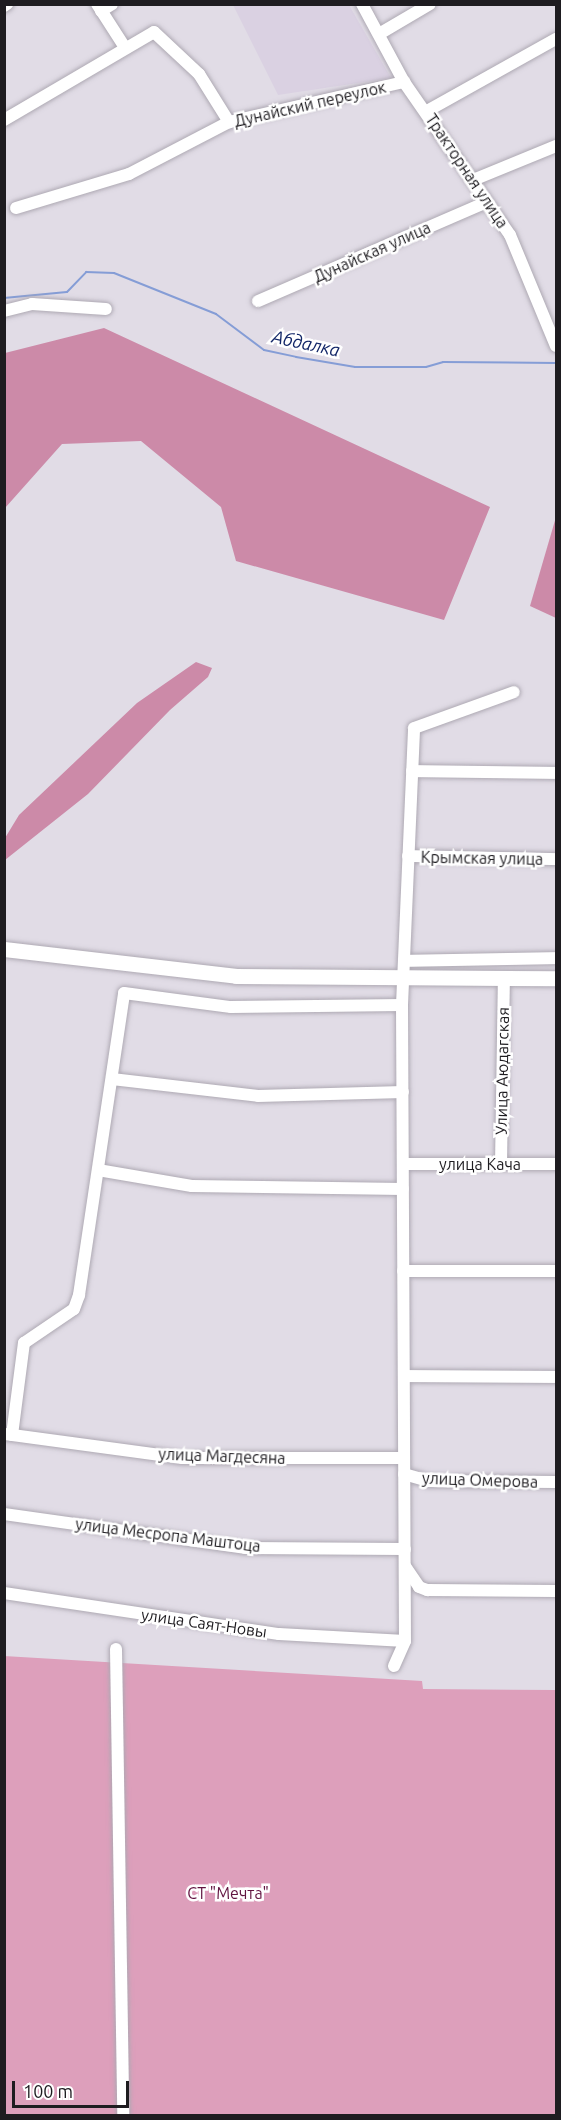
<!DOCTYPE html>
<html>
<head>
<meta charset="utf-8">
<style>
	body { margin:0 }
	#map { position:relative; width:561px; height:2120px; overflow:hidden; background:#e1dce6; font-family:Ubuntu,sans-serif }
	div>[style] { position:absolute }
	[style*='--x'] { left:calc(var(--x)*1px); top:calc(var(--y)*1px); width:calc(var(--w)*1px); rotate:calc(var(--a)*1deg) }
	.built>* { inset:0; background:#dad1e2 }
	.green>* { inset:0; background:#dd9fbb }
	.forest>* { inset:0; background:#cc8aa8 }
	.stream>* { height:2px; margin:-1px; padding:0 1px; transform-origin:1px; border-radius:1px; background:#859dd6 }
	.roads { filter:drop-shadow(0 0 2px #aea9b3) drop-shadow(0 0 2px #aea9b3) }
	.minor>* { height:12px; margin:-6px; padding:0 6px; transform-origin:6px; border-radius:6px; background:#fff }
	.major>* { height:15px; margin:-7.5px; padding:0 7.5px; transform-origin:7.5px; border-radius:7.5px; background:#fff }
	span { translate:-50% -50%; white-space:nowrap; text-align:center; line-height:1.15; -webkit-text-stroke:5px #fff; paint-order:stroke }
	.street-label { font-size:16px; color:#1e1c20 }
	.park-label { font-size:16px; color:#611340 }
	.water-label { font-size:18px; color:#112567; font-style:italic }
	.frame { position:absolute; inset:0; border:6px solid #1e1c20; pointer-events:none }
	.scale { position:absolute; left:12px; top:2081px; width:117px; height:27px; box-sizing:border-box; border:3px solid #1e1c20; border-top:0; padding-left:8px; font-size:18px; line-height:21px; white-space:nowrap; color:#1e1c20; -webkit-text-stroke:4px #fff; paint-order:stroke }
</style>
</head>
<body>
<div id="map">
	<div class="built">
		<i style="clip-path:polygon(233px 5px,349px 5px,391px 78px,278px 95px)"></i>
	</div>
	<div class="green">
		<i style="clip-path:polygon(4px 1656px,422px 1681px,423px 1689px,556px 1690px,556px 2115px,5px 2115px)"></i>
	</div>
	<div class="forest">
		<i style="clip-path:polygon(104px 328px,490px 507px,444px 620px,236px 561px,221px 507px,141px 441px,62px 444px,5px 508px,5px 353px)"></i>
		<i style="clip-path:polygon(556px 517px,556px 618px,530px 606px)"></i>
		<i style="clip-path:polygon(196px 662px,212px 668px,208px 677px,170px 710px,88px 794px,5px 860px,5px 838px,19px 815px,137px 703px)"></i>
	</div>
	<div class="stream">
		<i style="--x:4;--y:298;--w:63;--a:-5.4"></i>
		<i style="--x:67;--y:292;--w:28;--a:-46"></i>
		<i style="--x:86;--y:272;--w:28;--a:2"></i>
		<i style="--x:114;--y:273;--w:110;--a:21.9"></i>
		<i style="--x:216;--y:314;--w:60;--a:36.9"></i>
		<i style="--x:264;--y:350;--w:33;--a:12"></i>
		<i style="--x:296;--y:357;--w:60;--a:9.6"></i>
		<i style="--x:355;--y:367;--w:71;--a:0"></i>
		<i style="--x:426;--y:367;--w:18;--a:-16"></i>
		<i style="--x:443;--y:362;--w:113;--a:0.5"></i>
	</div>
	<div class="roads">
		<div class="minor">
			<i style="--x:97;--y:4;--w:50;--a:57.3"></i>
			<i style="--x:362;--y:4;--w:89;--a:61.7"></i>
			<i style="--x:404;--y:82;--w:186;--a:55.3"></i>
			<i style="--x:510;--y:235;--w:120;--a:67.5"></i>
			<i style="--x:4;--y:6;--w:4;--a:-34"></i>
			<i style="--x:101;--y:11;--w:13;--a:-32"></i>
			<i style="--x:379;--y:34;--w:59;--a:-30.5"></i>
			<i style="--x:427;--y:111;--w:148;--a:-29.2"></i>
			<i style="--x:4;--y:120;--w:174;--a:-30.4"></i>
			<i style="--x:154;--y:32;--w:62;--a:43"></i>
			<i style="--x:199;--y:74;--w:57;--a:58"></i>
			<i style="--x:473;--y:180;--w:90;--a:-22.3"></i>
			<i style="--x:16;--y:208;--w:118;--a:-16.7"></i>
			<i style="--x:129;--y:174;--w:113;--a:-27.5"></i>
			<i style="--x:229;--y:122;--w:180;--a:-12.9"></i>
			<i style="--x:258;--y:301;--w:247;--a:-23.4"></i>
			<i style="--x:4;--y:311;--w:29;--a:-14"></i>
			<i style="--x:32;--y:304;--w:74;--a:3.9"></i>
			<i style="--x:412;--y:771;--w:144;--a:0.8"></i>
			<i style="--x:408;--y:856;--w:148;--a:1.2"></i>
			<i style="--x:404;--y:961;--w:152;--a:-1.1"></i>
			<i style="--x:112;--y:1079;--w:147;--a:6.6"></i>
			<i style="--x:258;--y:1096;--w:145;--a:-1.6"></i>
			<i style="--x:403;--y:1164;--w:153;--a:0"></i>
			<i style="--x:501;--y:1164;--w:186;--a:-89.1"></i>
			<i style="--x:98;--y:1170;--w:95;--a:9.7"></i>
			<i style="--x:192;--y:1186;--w:211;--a:0.8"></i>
			<i style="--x:403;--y:1271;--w:153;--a:0"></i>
			<i style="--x:404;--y:1376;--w:152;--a:0.4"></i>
			<i style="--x:5;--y:1434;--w:179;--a:7.7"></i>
			<i style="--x:182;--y:1458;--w:222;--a:0"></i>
			<i style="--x:12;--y:1435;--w:93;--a:-82.6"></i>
			<i style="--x:24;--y:1343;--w:60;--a:-34.2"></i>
			<i style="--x:74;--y:1309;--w:15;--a:-70"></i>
			<i style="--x:79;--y:1295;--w:305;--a:-81.5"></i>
			<i style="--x:124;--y:993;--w:108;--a:7.5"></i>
			<i style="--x:231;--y:1007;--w:171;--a:-0.7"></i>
			<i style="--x:404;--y:1474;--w:25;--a:16"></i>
			<i style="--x:428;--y:1481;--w:128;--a:0.4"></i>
			<i style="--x:4;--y:1514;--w:243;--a:8"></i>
			<i style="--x:245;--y:1548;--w:160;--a:0.4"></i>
			<i style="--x:405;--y:1566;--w:25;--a:56"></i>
			<i style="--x:419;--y:1587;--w:9;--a:21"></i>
			<i style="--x:427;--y:1590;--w:129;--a:0.4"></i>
			<i style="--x:4;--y:1593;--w:278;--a:8.5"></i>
			<i style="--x:279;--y:1634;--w:126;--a:3.2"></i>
			<i style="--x:116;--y:1649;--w:467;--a:89.1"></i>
			<i style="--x:394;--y:1666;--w:27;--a:-66"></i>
			<i style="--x:405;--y:1641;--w:636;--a:-90.27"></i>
			<i style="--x:402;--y:1005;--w:277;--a:-87.5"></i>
			<i style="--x:414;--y:728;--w:106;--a:-19.8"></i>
		</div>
		<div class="major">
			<i style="--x:4;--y:949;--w:234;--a:6.6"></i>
			<i style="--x:236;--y:976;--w:320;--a:0.4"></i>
		</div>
	</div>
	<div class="street-label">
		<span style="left:310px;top:104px;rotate:-13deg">Дунайский переулок</span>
		<span style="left:467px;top:171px;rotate:56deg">Тракторная улица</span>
		<span style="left:372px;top:252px;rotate:-24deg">Дунайская улица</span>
		<span style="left:482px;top:858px;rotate:1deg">Крымская улица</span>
		<span style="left:502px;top:1071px;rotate:-89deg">Улица Аюдагская</span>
		<span style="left:480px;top:1164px">улица Кача</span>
		<span style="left:222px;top:1456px;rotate:2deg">улица Магдесяна</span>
		<span style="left:480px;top:1480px;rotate:2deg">улица Омерова</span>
		<span style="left:168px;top:1535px;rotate:7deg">улица Месропа Маштоца</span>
		<span style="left:204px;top:1623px;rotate:8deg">улица Саят-Новы</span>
	</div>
	<div class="park-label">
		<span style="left:228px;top:1893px">СТ "Мечта"</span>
	</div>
	<div class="water-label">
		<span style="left:306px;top:343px;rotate:12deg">Абдалка</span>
	</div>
	<div class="frame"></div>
	<div class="scale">100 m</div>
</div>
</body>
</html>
